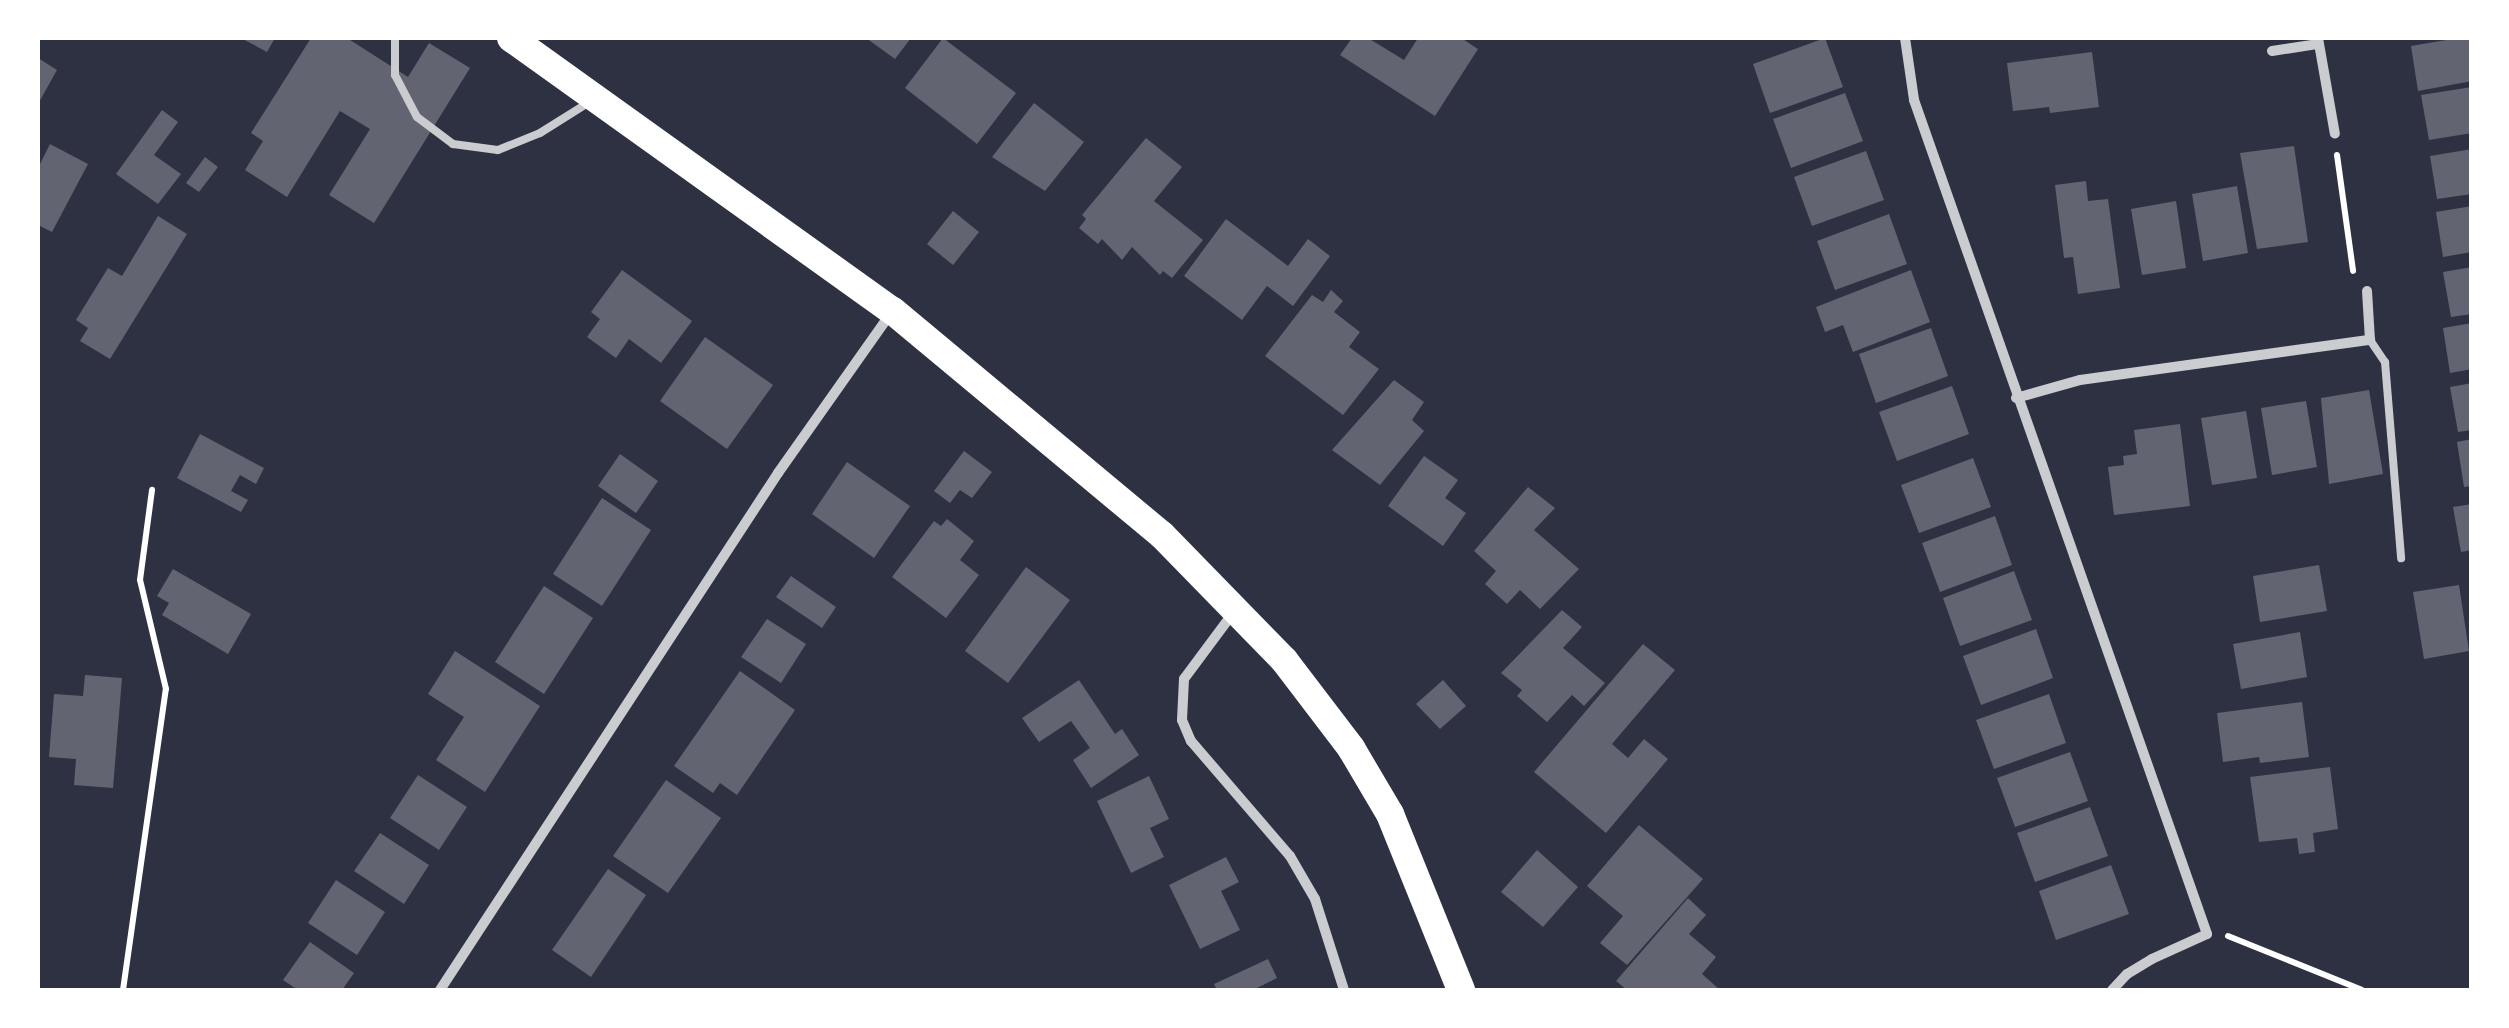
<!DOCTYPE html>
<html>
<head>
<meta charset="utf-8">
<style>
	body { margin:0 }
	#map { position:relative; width:2509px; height:1028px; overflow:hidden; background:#2d3142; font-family:"Playfair Display",serif }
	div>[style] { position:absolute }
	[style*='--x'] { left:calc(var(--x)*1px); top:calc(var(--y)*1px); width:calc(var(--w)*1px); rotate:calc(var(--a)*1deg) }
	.building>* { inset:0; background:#626471 }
	.path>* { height:6px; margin:-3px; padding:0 3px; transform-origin:3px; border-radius:3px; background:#fff }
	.service>* { height:8px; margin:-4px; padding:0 4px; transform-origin:4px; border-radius:4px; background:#caccd0 }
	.minor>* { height:10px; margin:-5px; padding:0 5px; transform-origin:5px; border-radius:5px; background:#caccd0 }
	.trunk>* { height:28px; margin:-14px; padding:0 14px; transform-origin:14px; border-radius:14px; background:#fff }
	span { translate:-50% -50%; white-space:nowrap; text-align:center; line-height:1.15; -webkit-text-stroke:8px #fff; paint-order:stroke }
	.frame { position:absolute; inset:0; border:40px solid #fff; pointer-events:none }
</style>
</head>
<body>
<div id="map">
	<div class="building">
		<i style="clip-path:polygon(241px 38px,275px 38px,267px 52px)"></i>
		<i style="clip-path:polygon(311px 38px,347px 38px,408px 77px,429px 43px,470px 68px,374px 223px,329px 195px,370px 129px,340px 111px,287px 197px,245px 170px,263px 141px,251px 133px)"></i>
		<i style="clip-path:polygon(866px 38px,911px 38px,895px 59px)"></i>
		<i style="clip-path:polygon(943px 38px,1016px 93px,977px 144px,905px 88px)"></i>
		<i style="clip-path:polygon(1352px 38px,1368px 38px,1404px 60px,1418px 38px,1461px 38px,1478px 49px,1435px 116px,1340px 55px)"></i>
		<i style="clip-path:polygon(1825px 38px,1843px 87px,1770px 113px,1753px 64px)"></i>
		<i style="clip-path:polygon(2458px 38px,2472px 38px,2472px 81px,2418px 91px,2411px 46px)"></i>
		<i style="clip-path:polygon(2092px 52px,2099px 107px,2050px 113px,2049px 107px,2013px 111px,2007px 63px)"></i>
		<i style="clip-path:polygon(38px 58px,57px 70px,38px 104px)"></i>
		<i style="clip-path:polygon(2472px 87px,2472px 133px,2429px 140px,2421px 95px)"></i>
		<i style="clip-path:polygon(1845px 93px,1863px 141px,1791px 168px,1773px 119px)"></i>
		<i style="clip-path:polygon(1034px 103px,1084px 142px,1045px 191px,992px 157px)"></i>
		<i style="clip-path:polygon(162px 110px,178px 122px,154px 155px,181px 174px,158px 204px,116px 174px)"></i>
		<i style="clip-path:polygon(1146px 138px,1182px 167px,1154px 201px,1203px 240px,1172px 278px,1163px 271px,1160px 275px,1132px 247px,1122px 260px,1102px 239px,1098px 244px,1079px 228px,1086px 219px,1082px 215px)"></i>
		<i style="clip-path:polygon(50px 144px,88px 164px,52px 232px,38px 225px,38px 168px)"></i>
		<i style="clip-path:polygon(2294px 146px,2308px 242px,2257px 249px,2240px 153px)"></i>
		<i style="clip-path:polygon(2472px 149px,2472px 194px,2437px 199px,2430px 156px)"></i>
		<i style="clip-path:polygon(1866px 151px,1884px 200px,1812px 226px,1794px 177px)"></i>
		<i style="clip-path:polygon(205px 157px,218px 167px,199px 192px,186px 183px)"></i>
		<i style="clip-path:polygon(2086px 181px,2088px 201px,2108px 199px,2120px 288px,2078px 294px,2073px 257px,2064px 258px,2055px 185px)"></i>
		<i style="clip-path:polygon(2237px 186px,2248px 253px,2203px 261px,2192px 194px)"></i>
		<i style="clip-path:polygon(2176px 201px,2186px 268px,2142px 275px,2131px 209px)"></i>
		<i style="clip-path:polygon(2472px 206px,2472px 252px,2443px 257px,2436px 212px)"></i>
		<i style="clip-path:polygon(953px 211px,979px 232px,953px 265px,927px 244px)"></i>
		<i style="clip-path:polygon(1889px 214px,1907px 264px,1835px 290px,1817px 241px)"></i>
		<i style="clip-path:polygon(158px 216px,187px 234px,110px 359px,80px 341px,88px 328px,76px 320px,108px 268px,122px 276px)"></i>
		<i style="clip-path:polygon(1226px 219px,1288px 266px,1308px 239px,1330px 256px,1293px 306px,1267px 286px,1242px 320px,1184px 276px)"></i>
		<i style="clip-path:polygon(2472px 267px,2472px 314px,2451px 317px,2443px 272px)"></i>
		<i style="clip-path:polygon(622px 270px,692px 321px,661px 363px,629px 339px,616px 358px,587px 337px,600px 319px,591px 312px)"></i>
		<i style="clip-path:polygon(1911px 270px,1930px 322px,1853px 352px,1843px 325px,1825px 332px,1816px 307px)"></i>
		<i style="clip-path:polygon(1331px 290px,1343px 301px,1334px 312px,1360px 332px,1349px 347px,1379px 369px,1343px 415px,1265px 356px,1312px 295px,1323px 302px)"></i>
		<i style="clip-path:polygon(2472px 323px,2472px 369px,2450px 373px,2443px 328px)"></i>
		<i style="clip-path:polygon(1931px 328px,1948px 376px,1876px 403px,1859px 354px)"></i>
		<i style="clip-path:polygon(705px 337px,773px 385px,727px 449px,660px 401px)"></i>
		<i style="clip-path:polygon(1394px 380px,1424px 402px,1412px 420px,1424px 431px,1380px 485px,1332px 450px)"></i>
		<i style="clip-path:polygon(2472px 383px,2472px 430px,2458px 432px,2450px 387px)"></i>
		<i style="clip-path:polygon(1952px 386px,1969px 434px,1897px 461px,1879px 412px)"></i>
		<i style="clip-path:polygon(2369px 390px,2383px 474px,2329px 484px,2321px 398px)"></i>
		<i style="clip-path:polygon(2306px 401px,2317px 467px,2272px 475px,2261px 408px)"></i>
		<i style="clip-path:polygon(2246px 411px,2257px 478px,2212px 485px,2201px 418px)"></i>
		<i style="clip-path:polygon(2180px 424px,2190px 506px,2114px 515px,2108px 467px,2124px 465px,2123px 456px,2137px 454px,2134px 430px)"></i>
		<i style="clip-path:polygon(200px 434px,264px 468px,256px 484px,240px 475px,231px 491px,248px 500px,241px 512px,177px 478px)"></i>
		<i style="clip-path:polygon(2472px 439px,2472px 486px,2464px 487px,2457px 442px)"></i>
		<i style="clip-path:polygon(964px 451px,992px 472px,972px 498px,960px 490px,950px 503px,934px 491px)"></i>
		<i style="clip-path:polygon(620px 454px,658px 481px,636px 513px,598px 486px)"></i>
		<i style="clip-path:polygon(1424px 456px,1458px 480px,1445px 498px,1466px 513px,1443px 546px,1388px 506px)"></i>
		<i style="clip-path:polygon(1973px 458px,1991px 507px,1919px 533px,1901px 485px)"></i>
		<i style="clip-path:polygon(847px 462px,910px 506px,874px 558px,812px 514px)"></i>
		<i style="clip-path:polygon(1528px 487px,1555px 508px,1534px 530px,1579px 569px,1540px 609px,1520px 590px,1507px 604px,1485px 584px,1496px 571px,1474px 551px)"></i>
		<i style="clip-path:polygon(602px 498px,651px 530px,602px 606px,553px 574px)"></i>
		<i style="clip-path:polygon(2472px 504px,2472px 550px,2461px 552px,2453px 507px)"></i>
		<i style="clip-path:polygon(1995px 516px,2012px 565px,1940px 592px,1922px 543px)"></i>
		<i style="clip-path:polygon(947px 519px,974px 541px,960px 560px,979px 575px,946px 618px,892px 577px,934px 521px,941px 526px)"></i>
		<i style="clip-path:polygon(2319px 565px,2327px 611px,2260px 622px,2253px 576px)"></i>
		<i style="clip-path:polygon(1026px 567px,1070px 600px,1008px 683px,965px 651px)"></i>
		<i style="clip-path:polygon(173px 569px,251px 614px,228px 654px,162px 615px,169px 603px,157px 596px)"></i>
		<i style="clip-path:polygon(2014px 571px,2032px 620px,1960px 646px,1943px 598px)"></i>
		<i style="clip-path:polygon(791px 576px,836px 607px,822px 628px,776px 597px)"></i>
		<i style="clip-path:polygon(2459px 585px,2469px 651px,2424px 659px,2413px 592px)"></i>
		<i style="clip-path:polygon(544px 586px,593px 618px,544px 694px,495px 662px)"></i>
		<i style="clip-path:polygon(1562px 610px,1582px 627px,1563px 648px,1605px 683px,1584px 706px,1572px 695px,1547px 722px,1517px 696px,1522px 690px,1501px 673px)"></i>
		<i style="clip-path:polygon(767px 619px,806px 644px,781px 683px,741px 657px)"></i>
		<i style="clip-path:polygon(2036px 629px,2053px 678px,1981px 705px,1963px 656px)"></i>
		<i style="clip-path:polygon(2300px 632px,2307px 677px,2241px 689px,2233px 644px)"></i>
		<i style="clip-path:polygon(1643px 644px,1675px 670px,1612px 744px,1628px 758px,1644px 739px,1668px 759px,1606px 833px,1534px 772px)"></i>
		<i style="clip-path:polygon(455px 651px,540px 706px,485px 792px,436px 760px,464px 717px,428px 694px)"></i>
		<i style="clip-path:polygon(740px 671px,795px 710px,737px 795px,720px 783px,713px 793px,674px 766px)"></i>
		<i style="clip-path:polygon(85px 675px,122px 678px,113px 788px,74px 785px,76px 759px,49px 757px,54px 694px,83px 696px)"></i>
		<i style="clip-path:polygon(1079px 680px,1115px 734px,1122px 729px,1139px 755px,1091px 788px,1073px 760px,1090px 748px,1071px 721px,1039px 742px,1022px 718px)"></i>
		<i style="clip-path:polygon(1443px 680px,1466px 706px,1440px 729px,1416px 704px)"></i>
		<i style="clip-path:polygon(2049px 694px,2066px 743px,1994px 769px,1976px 720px)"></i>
		<i style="clip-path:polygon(2302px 702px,2309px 757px,2260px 763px,2259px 757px,2223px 762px,2217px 713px)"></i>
		<i style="clip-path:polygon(2070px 752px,2088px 801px,2015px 827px,1997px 778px)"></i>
		<i style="clip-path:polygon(2330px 767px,2338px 829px,2313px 833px,2315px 852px,2299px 854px,2297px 838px,2259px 842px,2250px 777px)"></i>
		<i style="clip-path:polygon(418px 775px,467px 807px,439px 850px,390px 818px)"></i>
		<i style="clip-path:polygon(1149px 776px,1169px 819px,1150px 828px,1164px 857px,1131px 873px,1097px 801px)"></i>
		<i style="clip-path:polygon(666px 780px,721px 818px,668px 893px,613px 856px)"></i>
		<i style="clip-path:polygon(2090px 807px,2108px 856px,2035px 882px,2017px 833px)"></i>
		<i style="clip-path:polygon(1639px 825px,1703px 879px,1627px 965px,1600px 943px,1623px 916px,1587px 886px)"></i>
		<i style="clip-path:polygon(380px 833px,429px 865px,404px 904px,354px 871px)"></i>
		<i style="clip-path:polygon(1537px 850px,1578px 887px,1543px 927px,1501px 892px)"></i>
		<i style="clip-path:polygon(1226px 857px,1239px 882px,1221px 891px,1240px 930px,1200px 949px,1169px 885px)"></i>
		<i style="clip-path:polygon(2111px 865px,2129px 914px,2056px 940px,2039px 891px)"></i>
		<i style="clip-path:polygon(608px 869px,646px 895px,591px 977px,552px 950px)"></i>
		<i style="clip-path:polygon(336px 880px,385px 912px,357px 955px,308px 923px)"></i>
		<i style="clip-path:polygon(1688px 898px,1706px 915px,1689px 934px,1716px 957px,1702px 974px,1720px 990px,1627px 990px,1616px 981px)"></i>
		<i style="clip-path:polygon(310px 942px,354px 973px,342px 990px,298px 990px,283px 980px)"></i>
		<i style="clip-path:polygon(1268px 959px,1277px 978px,1253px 990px,1217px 990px,1214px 984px)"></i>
	</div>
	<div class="path">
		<i style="--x:2337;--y:155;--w:117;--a:82.1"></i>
		<i style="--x:2228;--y:936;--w:144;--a:21.9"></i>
		<i style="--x:123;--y:990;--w:304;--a:-81.9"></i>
		<i style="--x:166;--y:689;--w:112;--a:-103.4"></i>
		<i style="--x:140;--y:580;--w:91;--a:-82.4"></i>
	</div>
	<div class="service">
		<i style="--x:395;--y:38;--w:37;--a:90"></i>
		<i style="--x:395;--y:75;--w:47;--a:62.4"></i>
		<i style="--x:417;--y:117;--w:45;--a:36.9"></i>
		<i style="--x:453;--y:144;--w:45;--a:7.6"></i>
		<i style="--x:498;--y:150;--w:45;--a:-22"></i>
		<i style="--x:540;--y:133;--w:60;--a:-32.1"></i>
		<i style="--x:2370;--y:340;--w:27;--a:56"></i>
		<i style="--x:2385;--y:362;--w:197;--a:85.3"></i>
	</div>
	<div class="minor">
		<i style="--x:1905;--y:38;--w:63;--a:81.7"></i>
		<i style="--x:1914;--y:100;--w:884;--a:70.64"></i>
		<i style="--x:2207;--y:934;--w:60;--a:155.6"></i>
		<i style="--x:2152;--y:959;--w:29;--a:149"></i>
		<i style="--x:2127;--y:974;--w:22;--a:133"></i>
		<i style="--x:2318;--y:38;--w:97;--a:80"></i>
		<i style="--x:2272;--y:51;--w:47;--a:-8.7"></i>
		<i style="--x:2016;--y:398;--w:66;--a:-15.7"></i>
		<i style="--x:2080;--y:380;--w:293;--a:-7.9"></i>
		<i style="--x:2370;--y:340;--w:49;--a:-93.5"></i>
		<i style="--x:1233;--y:613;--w:82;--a:126.6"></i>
		<i style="--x:1184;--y:679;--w:41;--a:92.8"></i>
		<i style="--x:1182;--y:720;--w:23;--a:67"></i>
		<i style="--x:1191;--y:741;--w:152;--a:49.3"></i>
		<i style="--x:1290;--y:856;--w:50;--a:59.8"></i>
		<i style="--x:1315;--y:899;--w:96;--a:72.3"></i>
		<i style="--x:440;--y:990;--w:618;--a:-56.82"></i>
		<i style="--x:778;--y:473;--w:196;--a:-54.8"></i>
	</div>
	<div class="trunk">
		<i style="--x:511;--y:38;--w:470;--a:35.6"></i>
		<i style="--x:893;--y:311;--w:350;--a:39.8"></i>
		<i style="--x:1162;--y:535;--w:175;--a:45.7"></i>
		<i style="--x:1284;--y:660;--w:111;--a:52.7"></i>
		<i style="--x:1351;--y:748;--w:77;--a:59.4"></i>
		<i style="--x:1390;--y:814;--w:190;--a:68"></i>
	</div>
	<div class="frame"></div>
</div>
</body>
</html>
